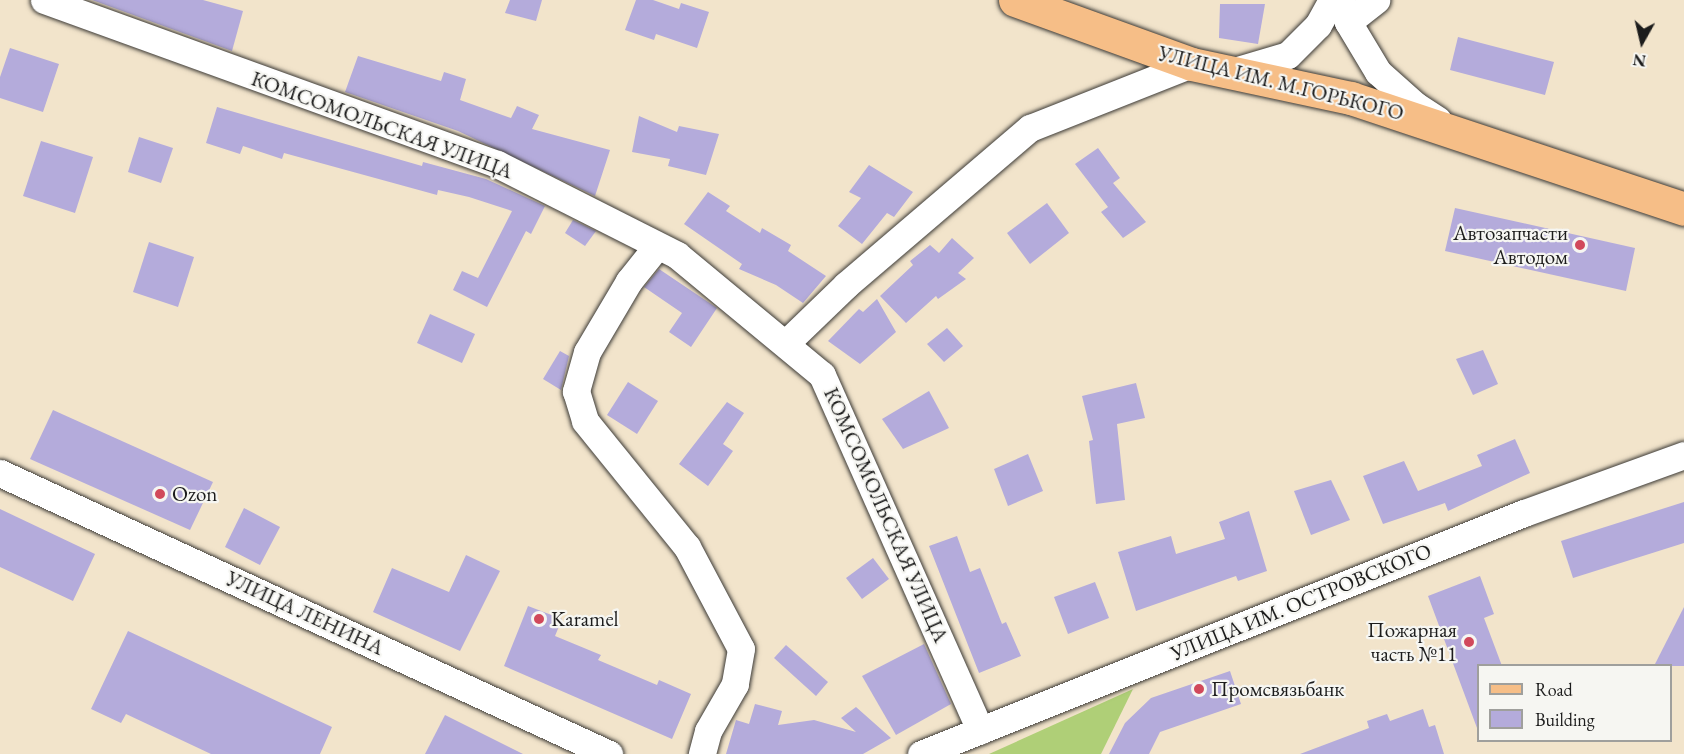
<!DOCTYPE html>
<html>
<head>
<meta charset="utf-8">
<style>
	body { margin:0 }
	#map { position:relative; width:1684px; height:754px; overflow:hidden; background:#f2e4cb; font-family:"EB Garamond",serif }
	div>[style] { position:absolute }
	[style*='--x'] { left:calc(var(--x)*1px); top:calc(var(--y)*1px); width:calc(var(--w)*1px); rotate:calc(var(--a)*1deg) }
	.green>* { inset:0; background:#afcf77 }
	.building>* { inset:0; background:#b4abdb }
	.roads { filter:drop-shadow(0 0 2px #3c3a36) drop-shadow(0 0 2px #3c3a36) }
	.minor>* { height:27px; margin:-13.5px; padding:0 13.5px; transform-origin:13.5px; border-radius:13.5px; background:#fff }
	.major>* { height:33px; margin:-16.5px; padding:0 16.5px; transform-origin:16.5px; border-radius:16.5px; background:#f6be87 }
	.dots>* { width:16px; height:16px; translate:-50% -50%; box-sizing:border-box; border:3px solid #f6f6f2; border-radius:50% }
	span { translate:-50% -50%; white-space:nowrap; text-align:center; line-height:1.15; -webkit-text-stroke:4.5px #f6f6f2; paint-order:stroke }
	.street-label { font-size:21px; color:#1c1c1c }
	.poi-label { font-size:21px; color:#1c1c1c }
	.right { translate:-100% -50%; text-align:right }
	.left { translate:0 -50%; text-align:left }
	.legend { position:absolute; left:1477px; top:664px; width:195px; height:78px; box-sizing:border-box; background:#f6f6f2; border:2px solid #9f9f9c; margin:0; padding:8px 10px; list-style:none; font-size:18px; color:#1c1c1c }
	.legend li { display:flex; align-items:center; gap:12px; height:30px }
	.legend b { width:30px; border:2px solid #9f9f9c }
	.north { position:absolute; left:1612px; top:12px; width:60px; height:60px; -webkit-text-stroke:4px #f6f6f2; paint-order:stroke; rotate:188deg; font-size:16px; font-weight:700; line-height:24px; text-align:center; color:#1c1c1c }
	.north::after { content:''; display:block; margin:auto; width:21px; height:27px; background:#1c1c1c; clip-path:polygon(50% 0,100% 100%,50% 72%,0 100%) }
</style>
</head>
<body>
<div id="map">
	<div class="green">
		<i style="clip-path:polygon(1133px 689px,1101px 754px,989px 754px)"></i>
	</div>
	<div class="building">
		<i style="clip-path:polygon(92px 0,203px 0,243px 11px,232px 51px)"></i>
		<i style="clip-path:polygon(510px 0,542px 0,536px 21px,505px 13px)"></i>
		<i style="clip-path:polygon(636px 0,653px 0,679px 9px,681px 3px,709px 12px,697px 48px,656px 34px,654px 40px,625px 30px)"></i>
		<i style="clip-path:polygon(1220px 4px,1265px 4px,1258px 44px,1219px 38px)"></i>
		<i style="clip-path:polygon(1458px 37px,1554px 62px,1545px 95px,1450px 70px)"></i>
		<i style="clip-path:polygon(10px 48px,59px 64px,43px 112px,0 98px,0 77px)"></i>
		<i style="clip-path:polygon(358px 56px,441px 81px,444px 72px,466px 79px,460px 100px,511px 118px,517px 106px,539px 115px,532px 129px,610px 150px,595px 196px,458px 131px,345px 92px)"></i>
		<i style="clip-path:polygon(217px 107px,422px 166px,423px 162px,486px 179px,545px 206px,531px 234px,526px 231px,487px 307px,453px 290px,462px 271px,478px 278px,512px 211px,469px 197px,438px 190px,437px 195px,284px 153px,282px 159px,243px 146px,240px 154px,206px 143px)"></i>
		<i style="clip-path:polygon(639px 116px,677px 132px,679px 126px,719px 134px,706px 175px,668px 166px,670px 159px,632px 152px)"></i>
		<i style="clip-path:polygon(139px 137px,173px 148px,161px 183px,128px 172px)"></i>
		<i style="clip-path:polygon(41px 141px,93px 157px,75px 213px,23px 196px)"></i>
		<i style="clip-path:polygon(1098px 148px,1120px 178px,1113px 183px,1146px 222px,1123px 238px,1101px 212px,1108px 207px,1075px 164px)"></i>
		<i style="clip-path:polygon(869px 165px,913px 192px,894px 217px,887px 213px,862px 244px,838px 226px,861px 198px,849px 192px)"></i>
		<i style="clip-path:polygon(708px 192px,730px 206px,726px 211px,760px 233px,762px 228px,791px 245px,788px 251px,826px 276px,803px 303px,776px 285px,739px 269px,742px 264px,684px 224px)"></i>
		<i style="clip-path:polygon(1047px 203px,1069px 233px,1030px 264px,1007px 233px)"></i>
		<i style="clip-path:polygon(1455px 208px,1635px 248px,1626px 291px,1445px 251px)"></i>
		<i style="clip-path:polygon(573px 220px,596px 231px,585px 246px,565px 233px)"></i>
		<i style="clip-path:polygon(952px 238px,974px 258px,958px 273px,966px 279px,938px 299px,936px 296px,906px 323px,880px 296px,913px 265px,910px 261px,930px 245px,939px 253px)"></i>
		<i style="clip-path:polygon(149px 242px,194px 257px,178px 307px,133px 292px)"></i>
		<i style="clip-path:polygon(659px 269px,717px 308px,691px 347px,669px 332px,682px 313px,644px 287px)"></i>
		<i style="clip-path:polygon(877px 299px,896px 332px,860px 364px,828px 341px,859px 309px,863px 312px)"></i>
		<i style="clip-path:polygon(430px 314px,475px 334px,462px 363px,417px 343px)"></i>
		<i style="clip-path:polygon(947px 328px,963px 346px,944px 362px,927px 344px)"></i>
		<i style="clip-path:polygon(1483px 350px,1498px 384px,1473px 395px,1456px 359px)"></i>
		<i style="clip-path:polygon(560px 351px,569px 356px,561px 390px,543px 379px)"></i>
		<i style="clip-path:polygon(628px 382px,658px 401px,637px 434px,607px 415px)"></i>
		<i style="clip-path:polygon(1136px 383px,1145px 418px,1117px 424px,1125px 500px,1096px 504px,1089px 441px,1093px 440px,1082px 396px)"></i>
		<i style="clip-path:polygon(929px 391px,949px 428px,903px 449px,882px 419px)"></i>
		<i style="clip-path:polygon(727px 402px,744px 413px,723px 444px,733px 451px,708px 486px,679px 464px)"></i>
		<i style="clip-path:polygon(53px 410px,213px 482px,190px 530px,30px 459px)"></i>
		<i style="clip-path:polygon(1515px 439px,1530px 473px,1448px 511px,1445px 503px,1383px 524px,1363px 476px,1404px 461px,1418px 491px,1482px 466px,1477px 455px)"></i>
		<i style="clip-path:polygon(1028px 454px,1043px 491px,1008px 506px,994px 469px)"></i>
		<i style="clip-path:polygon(1331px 480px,1350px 520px,1311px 535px,1294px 491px)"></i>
		<i style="clip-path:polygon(1684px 502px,1684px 543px,1573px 578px,1561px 541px)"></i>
		<i style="clip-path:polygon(244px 508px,280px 527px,260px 565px,225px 547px)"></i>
		<i style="clip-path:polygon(0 509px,95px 554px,73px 601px,0 567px)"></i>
		<i style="clip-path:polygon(1249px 511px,1267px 571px,1238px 581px,1236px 576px,1136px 611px,1118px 552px,1171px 536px,1176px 554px,1225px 539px,1219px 522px)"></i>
		<i style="clip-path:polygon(957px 536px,970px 572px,980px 568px,1002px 624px,1006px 622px,1021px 656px,979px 673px,929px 546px)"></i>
		<i style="clip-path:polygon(466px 555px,500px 571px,460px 651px,373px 612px,392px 568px,449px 592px)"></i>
		<i style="clip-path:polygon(873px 558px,889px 579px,862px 599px,846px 578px)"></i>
		<i style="clip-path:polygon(1480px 576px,1494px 614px,1484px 618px,1502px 666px,1479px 666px,1477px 728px,1428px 596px)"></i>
		<i style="clip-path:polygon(1095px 582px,1109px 618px,1068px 634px,1054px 597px)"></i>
		<i style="clip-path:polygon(528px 606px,562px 619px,555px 636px,601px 655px,598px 660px,657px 685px,659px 680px,691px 694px,672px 739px,504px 666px)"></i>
		<i style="clip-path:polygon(1684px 607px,1684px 666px,1654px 666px)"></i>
		<i style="clip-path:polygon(128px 631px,332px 727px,320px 754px,211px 754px,126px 714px,121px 723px,91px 709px)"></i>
		<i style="clip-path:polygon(924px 644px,951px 704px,896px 735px,862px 676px)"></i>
		<i style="clip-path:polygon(786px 645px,828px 682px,816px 696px,774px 658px)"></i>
		<i style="clip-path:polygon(1230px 671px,1241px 704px,1160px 732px,1149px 754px,1109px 754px,1125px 723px,1151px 698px)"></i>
		<i style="clip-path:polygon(755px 704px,782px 711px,778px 725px,814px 720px,856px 732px,841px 718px,856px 707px,891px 738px,863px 754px,726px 754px,736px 720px,749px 724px)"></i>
		<i style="clip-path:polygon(1423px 709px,1429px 727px,1435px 725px,1444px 754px,1300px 754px,1369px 728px,1367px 721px,1387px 714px,1390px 721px)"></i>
		<i style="clip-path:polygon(445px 715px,523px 754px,425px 754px)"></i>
	</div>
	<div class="roads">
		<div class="minor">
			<i style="--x:44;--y:0;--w:482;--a:19.9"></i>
			<i style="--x:497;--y:164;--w:202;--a:26.8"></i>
			<i style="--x:677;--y:255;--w:188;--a:39.6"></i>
			<i style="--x:822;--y:375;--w:389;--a:66"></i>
			<i style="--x:1341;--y:0;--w:23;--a:72"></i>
			<i style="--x:1348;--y:22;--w:58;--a:59"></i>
			<i style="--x:1378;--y:72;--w:50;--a:41.7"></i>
			<i style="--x:1415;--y:105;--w:27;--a:33"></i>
			<i style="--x:1348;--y:22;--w:36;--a:-38"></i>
			<i style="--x:1231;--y:72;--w:59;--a:-16.6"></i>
			<i style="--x:1288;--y:55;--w:42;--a:-45"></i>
			<i style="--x:1318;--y:25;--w:29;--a:-61"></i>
			<i style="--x:657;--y:246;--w:45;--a:128.7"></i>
			<i style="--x:629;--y:281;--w:82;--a:120.6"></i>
			<i style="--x:587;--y:352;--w:41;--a:105.8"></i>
			<i style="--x:576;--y:391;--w:31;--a:73"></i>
			<i style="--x:585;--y:421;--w:162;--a:51"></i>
			<i style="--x:687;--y:547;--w:115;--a:62.1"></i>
			<i style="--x:741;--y:649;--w:36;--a:100"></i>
			<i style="--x:735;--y:684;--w:54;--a:119.9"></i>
			<i style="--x:708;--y:731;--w:24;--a:105"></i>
			<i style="--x:786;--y:343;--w:83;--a:-44"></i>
			<i style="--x:846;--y:285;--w:242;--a:-40.5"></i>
			<i style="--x:1030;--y:128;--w:174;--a:-21.6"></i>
			<i style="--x:0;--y:473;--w:671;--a:24.77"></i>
			<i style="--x:921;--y:754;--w:649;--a:-21.79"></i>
			<i style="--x:1524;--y:513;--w:170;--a:-19.9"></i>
		</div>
		<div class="major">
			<i style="--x:1015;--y:0;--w:188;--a:19.9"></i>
			<i style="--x:1192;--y:64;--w:163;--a:12.1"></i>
			<i style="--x:1351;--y:98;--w:351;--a:18.4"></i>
		</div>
	</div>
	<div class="dots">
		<i style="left:1580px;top:245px;background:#d1495b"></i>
		<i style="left:160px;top:494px;background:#d1495b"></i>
		<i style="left:539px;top:619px;background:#d1495b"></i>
		<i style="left:1469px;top:642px;background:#d1495b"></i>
		<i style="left:1199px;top:689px;background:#d1495b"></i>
	</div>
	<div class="street-label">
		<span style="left:1281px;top:83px;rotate:14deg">УЛИЦА ИМ. М.ГОРЬКОГО</span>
		<span style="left:382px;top:125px;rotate:20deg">КОМСОМОЛЬСКАЯ УЛИЦА</span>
		<span style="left:886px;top:515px;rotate:66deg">КОМСОМОЛЬСКАЯ УЛИЦА</span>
		<span style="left:1301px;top:602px;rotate:-22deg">УЛИЦА ИМ. ОСТРОВСКОГО</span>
		<span style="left:305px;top:613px;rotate:25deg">УЛИЦА ЛЕНИНА</span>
	</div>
	<div class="poi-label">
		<span class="right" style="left:1568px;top:245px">Автозапчасти<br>Автодом</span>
		<span class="left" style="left:172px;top:494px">Ozon</span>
		<span class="left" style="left:551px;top:619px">Karamel</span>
		<span class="right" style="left:1457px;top:642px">Пожарная<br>часть №11</span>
		<span class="left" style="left:1211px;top:689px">Промсвязьбанк</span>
	</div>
	<ul class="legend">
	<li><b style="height:8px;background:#f6be87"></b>Road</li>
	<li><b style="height:16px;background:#b4abdb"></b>Building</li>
	</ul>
	<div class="north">N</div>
</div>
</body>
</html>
